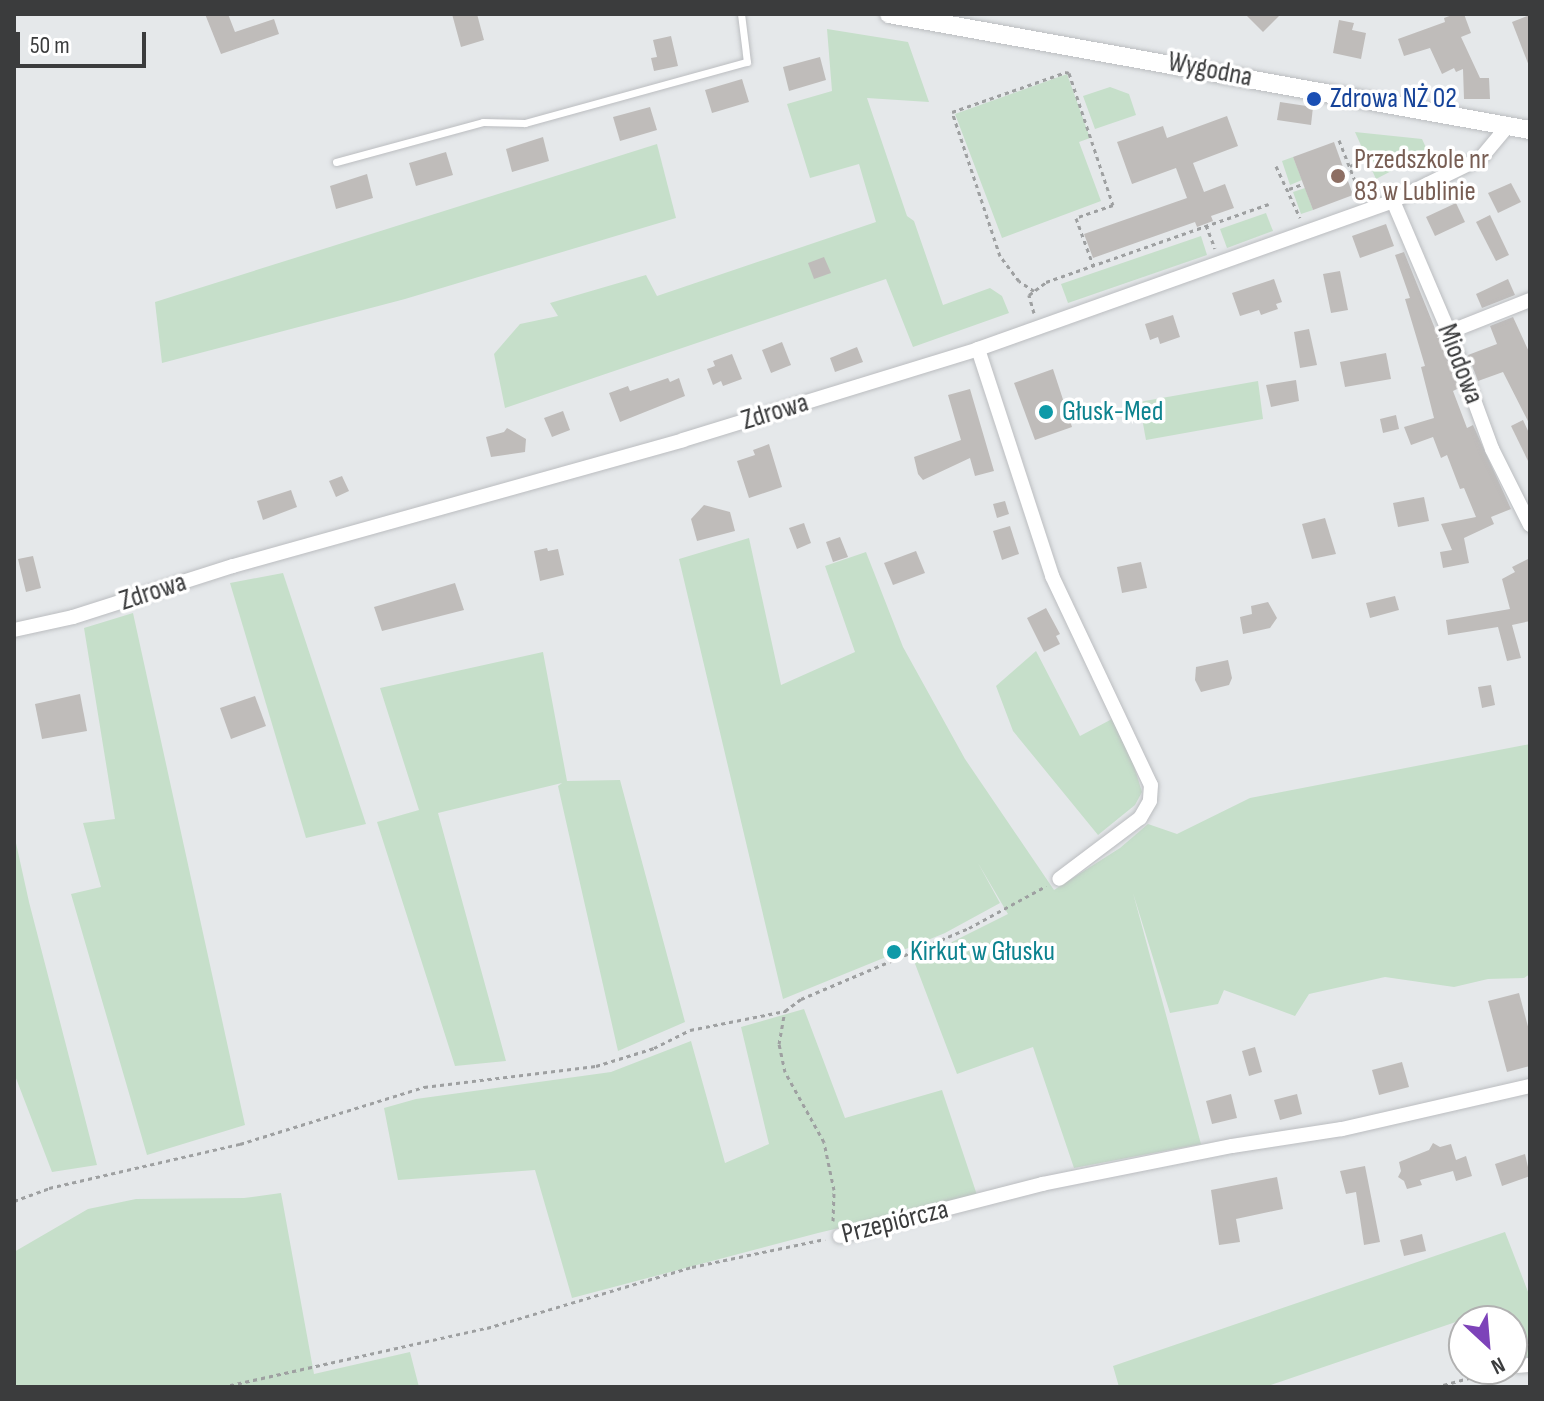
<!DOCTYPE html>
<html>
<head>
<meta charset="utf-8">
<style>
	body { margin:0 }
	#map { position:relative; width:1544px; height:1401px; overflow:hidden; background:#e5e8ea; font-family:"Sofia Sans Condensed",sans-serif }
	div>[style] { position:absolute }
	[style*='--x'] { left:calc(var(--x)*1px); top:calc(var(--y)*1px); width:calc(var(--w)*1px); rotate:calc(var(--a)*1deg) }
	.green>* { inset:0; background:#c6dfca }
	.building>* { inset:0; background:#bfbcba }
	.path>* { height:3px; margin-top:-1.5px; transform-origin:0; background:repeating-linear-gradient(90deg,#9ea0a1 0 4px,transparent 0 8px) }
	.roads { filter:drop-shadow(0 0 2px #bbbdc0) drop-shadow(0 0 2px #bbbdc0) }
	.service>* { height:7px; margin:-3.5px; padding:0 3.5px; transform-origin:3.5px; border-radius:3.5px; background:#fff }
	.minor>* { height:14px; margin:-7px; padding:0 7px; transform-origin:7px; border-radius:7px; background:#fff }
	.tertiary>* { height:18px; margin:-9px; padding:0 9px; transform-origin:9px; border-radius:9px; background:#fff }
	.dots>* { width:22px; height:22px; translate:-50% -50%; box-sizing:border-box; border:4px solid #fff; border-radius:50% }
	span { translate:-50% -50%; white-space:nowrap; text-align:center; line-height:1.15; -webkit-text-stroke:7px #fff; paint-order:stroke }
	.street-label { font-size:28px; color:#3b3c3d }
	.transit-label { font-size:28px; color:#164399 }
	.left { translate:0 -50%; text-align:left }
	.education-label { font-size:28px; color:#785e54 }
	.culture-label { font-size:28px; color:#0d838f }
	.frame { position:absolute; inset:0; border:16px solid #3b3c3d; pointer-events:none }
	.north { position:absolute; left:1448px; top:1305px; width:80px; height:80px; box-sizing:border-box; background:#fff; border:2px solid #b1b1b1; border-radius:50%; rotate:154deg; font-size:22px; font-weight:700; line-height:32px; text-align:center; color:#3b3c3d }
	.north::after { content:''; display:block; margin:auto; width:28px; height:36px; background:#7d43b9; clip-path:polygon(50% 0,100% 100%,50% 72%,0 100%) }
	.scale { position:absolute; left:16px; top:32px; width:130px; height:36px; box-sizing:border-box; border:4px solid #3b3c3d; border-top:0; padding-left:10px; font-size:24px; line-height:28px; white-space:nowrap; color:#3b3c3d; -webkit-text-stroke:6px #fff; paint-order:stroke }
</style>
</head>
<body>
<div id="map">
	<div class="green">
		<i style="clip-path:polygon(827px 29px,908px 42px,929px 102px,867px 98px,907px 216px,914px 221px,943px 305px,990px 288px,1002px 296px,1009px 313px,913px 347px,886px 279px,505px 408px,494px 354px,520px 324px,558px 316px,550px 303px,646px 275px,657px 296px,876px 222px,859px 164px,810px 178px,787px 104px,832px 91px)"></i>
		<i style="clip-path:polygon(1067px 74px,1090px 138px,1079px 142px,1101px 201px,1002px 238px,955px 114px)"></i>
		<i style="clip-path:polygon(1110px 87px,1129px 94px,1136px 115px,1095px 129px,1083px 96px)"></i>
		<i style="clip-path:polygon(1355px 132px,1422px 139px,1428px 152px,1376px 179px)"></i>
		<i style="clip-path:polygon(657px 144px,676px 218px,405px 299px,162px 363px,155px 302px)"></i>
		<i style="clip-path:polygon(1293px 157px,1302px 180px,1290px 185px,1282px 161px)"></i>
		<i style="clip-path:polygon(1305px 188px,1313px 210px,1301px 214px,1293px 192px)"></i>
		<i style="clip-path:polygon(1266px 213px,1273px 231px,1227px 248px,1220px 229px)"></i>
		<i style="clip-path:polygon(1201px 236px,1207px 255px,1068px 303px,1061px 284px)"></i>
		<i style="clip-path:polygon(1258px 381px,1263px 419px,1146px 440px,1139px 402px)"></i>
		<i style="clip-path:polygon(749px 538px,781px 685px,855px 652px,825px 566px,866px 552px,903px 647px,965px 759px,1054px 890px,1120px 848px,1148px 824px,1177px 834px,1250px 798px,1530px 744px,1530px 974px,1524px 978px,1488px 979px,1454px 987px,1385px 977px,1309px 994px,1295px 1016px,1224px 990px,1218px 1004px,1170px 1013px,1133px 893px,1201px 1144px,1074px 1168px,1033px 1047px,957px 1074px,914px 961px,1008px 914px,978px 863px,1000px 903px,945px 933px,783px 999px,679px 559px)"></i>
		<i style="clip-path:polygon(283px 573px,366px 824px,306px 838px,230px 583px)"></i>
		<i style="clip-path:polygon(133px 613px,245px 1125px,147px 1155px,71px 894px,101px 887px,83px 823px,115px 819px,84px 628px)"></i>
		<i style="clip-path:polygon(1036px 651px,1080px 736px,1112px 719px,1133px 763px,1142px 792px,1135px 805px,1098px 835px,1013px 731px,996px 686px)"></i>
		<i style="clip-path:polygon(543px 652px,567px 781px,620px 780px,685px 1022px,618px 1051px,558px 786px,562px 783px,438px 813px,506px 1061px,455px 1066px,377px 822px,419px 810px,380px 688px)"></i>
		<i style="clip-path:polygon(14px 834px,29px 902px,97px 1165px,52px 1172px,14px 1073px)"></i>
		<i style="clip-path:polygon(804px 1009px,845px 1118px,942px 1090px,977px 1195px,818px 1233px,572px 1298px,535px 1170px,398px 1180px,384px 1108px,416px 1099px,611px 1072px,691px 1041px,725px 1163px,769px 1144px,741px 1027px)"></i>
		<i style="clip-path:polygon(281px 1193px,314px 1374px,410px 1352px,419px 1387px,14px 1387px,14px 1252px,88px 1209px,136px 1199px,244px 1198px)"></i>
		<i style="clip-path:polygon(1505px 1232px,1530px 1297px,1530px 1357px,1514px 1358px,1512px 1321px,1499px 1321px,1494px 1309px,1265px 1387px,1119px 1387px,1113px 1366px)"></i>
	</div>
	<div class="building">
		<i style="clip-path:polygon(205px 14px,228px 14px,235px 32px,274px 19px,279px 34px,221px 54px)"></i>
		<i style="clip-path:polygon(452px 14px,477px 14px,484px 40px,461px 47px)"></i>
		<i style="clip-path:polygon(1245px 14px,1281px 14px,1263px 32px)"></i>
		<i style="clip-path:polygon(1455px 14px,1464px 14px,1471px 33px,1461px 37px,1480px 78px,1489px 78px,1490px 99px,1464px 99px,1463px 69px,1456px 72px,1454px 68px,1442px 74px,1430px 48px,1404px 56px,1398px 39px,1445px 22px,1444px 18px)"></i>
		<i style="clip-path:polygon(1530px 15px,1530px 66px,1529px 66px,1512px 22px)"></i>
		<i style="clip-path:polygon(1339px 20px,1354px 23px,1352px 30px,1366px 33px,1361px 59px,1333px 53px)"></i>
		<i style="clip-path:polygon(671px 36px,678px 66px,654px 71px,651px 58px,657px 57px,653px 40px)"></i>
		<i style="clip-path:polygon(820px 57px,826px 80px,789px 91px,783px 67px)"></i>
		<i style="clip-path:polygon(742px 79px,749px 102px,712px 113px,705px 90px)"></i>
		<i style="clip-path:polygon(1280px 102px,1313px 107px,1311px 125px,1277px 120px)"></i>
		<i style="clip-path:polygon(650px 107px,657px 130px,620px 141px,613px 117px)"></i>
		<i style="clip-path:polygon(1227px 116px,1238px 146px,1193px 163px,1204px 192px,1225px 184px,1234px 208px,1211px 216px,1213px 221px,1197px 227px,1195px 222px,1093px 258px,1084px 234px,1187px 198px,1176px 168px,1132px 184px,1117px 142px,1163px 126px,1167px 138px)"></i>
		<i style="clip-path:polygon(543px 137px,549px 161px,512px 172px,506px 149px)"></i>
		<i style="clip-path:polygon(1334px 142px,1353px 195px,1313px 210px,1293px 157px)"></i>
		<i style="clip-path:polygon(446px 152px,453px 175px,416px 186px,409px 163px)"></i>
		<i style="clip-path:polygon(367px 174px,373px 198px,336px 209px,330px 186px)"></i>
		<i style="clip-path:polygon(1511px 183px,1521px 202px,1498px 213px,1488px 193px)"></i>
		<i style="clip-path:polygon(1456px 203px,1465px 222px,1435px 236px,1426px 217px)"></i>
		<i style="clip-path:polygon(1490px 215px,1509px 255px,1496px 261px,1476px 222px)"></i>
		<i style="clip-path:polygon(1386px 224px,1394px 246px,1360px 258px,1352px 236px)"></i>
		<i style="clip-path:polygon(1404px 252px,1459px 388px,1453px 391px,1467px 428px,1473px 425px,1511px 509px,1491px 517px,1494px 524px,1464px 538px,1469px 563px,1443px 568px,1440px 552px,1452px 550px,1441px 524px,1476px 517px,1464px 488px,1460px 489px,1447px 455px,1441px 458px,1433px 437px,1411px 445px,1404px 427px,1434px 418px,1421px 367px,1425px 366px,1405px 299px,1410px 298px,1395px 255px)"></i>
		<i style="clip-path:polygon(824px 257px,831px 273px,814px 279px,808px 263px)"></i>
		<i style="clip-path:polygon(1340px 271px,1348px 310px,1331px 313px,1323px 274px)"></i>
		<i style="clip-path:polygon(1274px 279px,1282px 302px,1276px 304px,1278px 309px,1261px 315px,1259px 310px,1240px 316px,1232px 293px)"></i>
		<i style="clip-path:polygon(1508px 279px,1515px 295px,1482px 308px,1476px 294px)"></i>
		<i style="clip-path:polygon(1173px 315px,1180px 337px,1160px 344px,1158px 337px,1150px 340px,1145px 324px)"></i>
		<i style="clip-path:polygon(1513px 317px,1530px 354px,1530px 425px,1503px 372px,1478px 381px,1468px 355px,1497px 344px,1490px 326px)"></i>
		<i style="clip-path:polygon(1309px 329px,1317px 365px,1300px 368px,1294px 332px)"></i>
		<i style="clip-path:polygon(782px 342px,791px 365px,771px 373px,762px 350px)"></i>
		<i style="clip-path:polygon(857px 347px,863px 362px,835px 372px,830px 358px)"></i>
		<i style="clip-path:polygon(1386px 353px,1391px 379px,1345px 387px,1340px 362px)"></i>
		<i style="clip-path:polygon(732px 354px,742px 379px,723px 386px,721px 381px,713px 385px,707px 369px,715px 366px,713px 361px)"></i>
		<i style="clip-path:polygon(1053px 369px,1072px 427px,1035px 440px,1014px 383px)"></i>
		<i style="clip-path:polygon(668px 378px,670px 382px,679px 378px,685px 396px,620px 422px,609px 393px,628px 386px,630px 391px)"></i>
		<i style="clip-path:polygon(1296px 380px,1299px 401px,1271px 407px,1266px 385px)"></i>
		<i style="clip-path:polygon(970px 389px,994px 471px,975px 476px,970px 458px,923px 480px,918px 474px,914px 457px,961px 440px,948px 395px)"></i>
		<i style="clip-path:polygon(563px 411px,570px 430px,552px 437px,544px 418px)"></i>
		<i style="clip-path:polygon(1396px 415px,1399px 429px,1383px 433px,1380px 419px)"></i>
		<i style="clip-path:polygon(1523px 420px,1530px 435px,1530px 465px,1511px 426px)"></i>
		<i style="clip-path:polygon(507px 428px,526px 439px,525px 452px,491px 457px,486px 437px,504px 432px)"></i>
		<i style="clip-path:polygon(769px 444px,782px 487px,749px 498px,737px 461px,755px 455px,753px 450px)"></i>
		<i style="clip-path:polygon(342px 476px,349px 491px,336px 497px,329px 481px)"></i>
		<i style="clip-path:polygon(291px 490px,297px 507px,263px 520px,257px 501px)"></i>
		<i style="clip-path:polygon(1424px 497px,1429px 521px,1398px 527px,1393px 503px)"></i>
		<i style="clip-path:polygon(1005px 501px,1009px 514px,997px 518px,993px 504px)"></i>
		<i style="clip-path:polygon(704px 505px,730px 512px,735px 531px,697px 541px,691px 519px)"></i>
		<i style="clip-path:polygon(1325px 518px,1336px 554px,1312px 559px,1302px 524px)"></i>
		<i style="clip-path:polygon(804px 523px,811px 543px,797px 549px,789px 528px)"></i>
		<i style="clip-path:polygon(1010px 526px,1019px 554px,1002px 560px,993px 531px)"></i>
		<i style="clip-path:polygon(840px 537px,848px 557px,833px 562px,826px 542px)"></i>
		<i style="clip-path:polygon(547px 548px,548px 551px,558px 549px,564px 575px,540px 581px,534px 551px)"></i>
		<i style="clip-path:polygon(916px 551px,925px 573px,893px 585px,884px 563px)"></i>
		<i style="clip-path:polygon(33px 556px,41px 588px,26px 592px,18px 559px)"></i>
		<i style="clip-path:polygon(1530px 558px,1530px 621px,1512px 625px,1521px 658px,1507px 661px,1498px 627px,1448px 635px,1446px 620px,1510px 609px,1502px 579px,1515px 572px,1512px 567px)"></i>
		<i style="clip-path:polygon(1141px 562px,1147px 588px,1122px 593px,1117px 567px)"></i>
		<i style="clip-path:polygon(455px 583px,464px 610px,382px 631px,374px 607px)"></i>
		<i style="clip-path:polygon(1395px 596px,1399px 610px,1370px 618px,1366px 603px)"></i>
		<i style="clip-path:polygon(1268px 602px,1277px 618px,1270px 628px,1243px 634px,1240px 617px,1252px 614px,1251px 606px)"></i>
		<i style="clip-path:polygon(1046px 608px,1060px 634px,1056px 636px,1060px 644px,1044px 652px,1027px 618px)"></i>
		<i style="clip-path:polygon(1228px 660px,1232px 678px,1229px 685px,1201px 692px,1195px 680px,1196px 667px)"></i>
		<i style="clip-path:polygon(1491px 685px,1495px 705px,1482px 708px,1478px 687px)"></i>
		<i style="clip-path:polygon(80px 694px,87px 731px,42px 739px,35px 704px)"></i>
		<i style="clip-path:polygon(255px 696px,266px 726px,231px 739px,220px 708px)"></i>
		<i style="clip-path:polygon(1519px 993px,1530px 1034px,1530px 1066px,1507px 1072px,1488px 1001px)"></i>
		<i style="clip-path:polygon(1255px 1047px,1262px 1072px,1249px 1076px,1242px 1051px)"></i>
		<i style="clip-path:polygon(1402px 1062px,1409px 1087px,1379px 1095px,1372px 1070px)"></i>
		<i style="clip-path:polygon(1231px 1094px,1237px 1118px,1212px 1124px,1206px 1101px)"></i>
		<i style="clip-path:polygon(1297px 1094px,1302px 1114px,1280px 1120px,1274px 1100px)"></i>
		<i style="clip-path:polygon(1433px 1143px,1440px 1147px,1451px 1144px,1456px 1160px,1466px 1156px,1472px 1176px,1456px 1181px,1453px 1171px,1420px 1180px,1422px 1185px,1407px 1189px,1404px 1181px,1398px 1177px,1401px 1171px,1399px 1162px,1429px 1150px)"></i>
		<i style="clip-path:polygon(1525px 1154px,1530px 1176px,1502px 1186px,1495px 1164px)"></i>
		<i style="clip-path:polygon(1365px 1166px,1380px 1242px,1364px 1245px,1356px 1192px,1346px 1194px,1340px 1171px)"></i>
		<i style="clip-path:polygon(1277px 1177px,1283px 1209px,1236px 1219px,1240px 1242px,1219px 1245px,1211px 1190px)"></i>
		<i style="clip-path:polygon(1422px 1234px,1426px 1251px,1404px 1256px,1400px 1240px)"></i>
	</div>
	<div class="path">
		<i style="--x:1339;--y:140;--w:60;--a:68.6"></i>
		<i style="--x:1276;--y:166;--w:57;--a:65.2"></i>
		<i style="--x:1350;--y:166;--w:19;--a:-25"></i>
		<i style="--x:1289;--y:189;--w:15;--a:-20"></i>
		<i style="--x:1206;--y:225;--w:25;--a:69"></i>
		<i style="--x:1034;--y:291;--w:18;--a:-146"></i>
		<i style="--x:1019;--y:281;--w:31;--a:-127"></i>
		<i style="--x:1000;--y:256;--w:152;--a:-108.4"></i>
		<i style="--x:952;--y:112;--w:121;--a:-19.3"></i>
		<i style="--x:1066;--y:72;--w:3;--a:18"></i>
		<i style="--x:1069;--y:73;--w:139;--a:71.6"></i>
		<i style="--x:1113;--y:205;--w:39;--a:161"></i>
		<i style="--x:1076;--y:218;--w:50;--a:70.1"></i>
		<i style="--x:1034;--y:313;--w:19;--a:-106"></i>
		<i style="--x:1029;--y:295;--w:21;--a:-37"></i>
		<i style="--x:1046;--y:282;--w:236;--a:-19.3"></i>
		<i style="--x:14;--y:1201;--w:37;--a:-20"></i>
		<i style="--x:49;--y:1188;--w:196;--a:-13"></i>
		<i style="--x:240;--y:1144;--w:193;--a:-17.2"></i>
		<i style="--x:424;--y:1087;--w:173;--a:-7"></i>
		<i style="--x:596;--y:1066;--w:61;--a:-17.2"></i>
		<i style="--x:654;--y:1048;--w:40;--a:-26.6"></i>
		<i style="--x:690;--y:1030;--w:97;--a:-11.3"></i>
		<i style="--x:833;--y:1221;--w:31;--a:-88"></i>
		<i style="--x:834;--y:1190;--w:49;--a:-101.8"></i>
		<i style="--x:824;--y:1142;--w:80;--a:-119.1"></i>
		<i style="--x:785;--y:1072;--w:29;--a:-102"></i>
		<i style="--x:779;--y:1044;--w:34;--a:-80"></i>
		<i style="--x:785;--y:1011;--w:20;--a:-37"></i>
		<i style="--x:801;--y:999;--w:182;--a:-22.9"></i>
		<i style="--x:969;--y:928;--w:88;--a:-28.6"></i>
		<i style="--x:222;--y:1387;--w:271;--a:-12.6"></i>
		<i style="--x:487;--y:1328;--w:214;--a:-16.6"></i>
		<i style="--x:692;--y:1267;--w:136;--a:-11.9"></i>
		<i style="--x:1436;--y:1387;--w:68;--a:-15.3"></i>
	</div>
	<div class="roads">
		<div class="service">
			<i style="--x:336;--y:162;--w:152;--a:-15.2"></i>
			<i style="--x:483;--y:122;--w:42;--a:1.4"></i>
			<i style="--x:525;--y:123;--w:230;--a:-15.4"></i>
			<i style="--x:747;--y:62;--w:48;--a:-97.1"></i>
		</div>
		<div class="minor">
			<i style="--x:1393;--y:201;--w:142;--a:66.9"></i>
			<i style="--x:1449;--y:332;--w:125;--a:69.8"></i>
			<i style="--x:1492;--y:449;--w:85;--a:63.4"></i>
			<i style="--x:1449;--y:332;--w:87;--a:-21.6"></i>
			<i style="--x:978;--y:349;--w:239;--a:71.9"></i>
			<i style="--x:1052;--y:576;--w:231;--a:64.7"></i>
			<i style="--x:1151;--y:785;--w:16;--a:94"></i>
			<i style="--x:1150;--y:801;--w:20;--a:120"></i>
			<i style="--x:1140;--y:818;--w:101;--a:143"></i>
			<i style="--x:14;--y:630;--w:60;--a:-12.4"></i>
			<i style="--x:73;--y:617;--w:168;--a:-17.7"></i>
			<i style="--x:233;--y:566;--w:467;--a:-15.6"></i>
			<i style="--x:683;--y:440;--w:309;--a:-17.1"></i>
			<i style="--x:978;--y:349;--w:441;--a:-19.6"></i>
			<i style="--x:1393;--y:201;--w:98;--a:-26"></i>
			<i style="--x:1481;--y:158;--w:40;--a:-50"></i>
			<i style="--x:840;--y:1236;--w:209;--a:-14.4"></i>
			<i style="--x:1042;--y:1184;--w:194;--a:-11.3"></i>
			<i style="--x:1232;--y:1146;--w:111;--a:-8.8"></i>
			<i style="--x:1342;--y:1129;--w:193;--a:-12.9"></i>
			<i style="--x:1518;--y:1366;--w:12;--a:-5"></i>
		</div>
		<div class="tertiary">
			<i style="--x:889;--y:14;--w:651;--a:10.26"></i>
		</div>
	</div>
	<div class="dots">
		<i style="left:1314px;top:99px;background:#1a4fb4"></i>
		<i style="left:1338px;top:176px;background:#8d6e63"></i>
		<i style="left:1046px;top:412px;background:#0f9aa8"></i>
		<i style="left:894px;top:952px;background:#0f9aa8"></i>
	</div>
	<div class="street-label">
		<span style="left:1210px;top:70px;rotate:11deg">Wygodna</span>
		<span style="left:1460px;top:364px;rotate:69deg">Miodowa</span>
		<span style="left:775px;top:412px;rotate:-17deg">Zdrowa</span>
		<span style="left:153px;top:592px;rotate:-18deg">Zdrowa</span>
		<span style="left:895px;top:1222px;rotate:-14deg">Przepiórcza</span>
	</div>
	<div class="transit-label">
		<span class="left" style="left:1330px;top:99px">Zdrowa NŻ 02</span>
	</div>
	<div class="education-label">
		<span class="left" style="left:1354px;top:176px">Przedszkole nr<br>83 w Lublinie</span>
	</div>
	<div class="culture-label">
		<span class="left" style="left:1062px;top:412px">Głusk-Med</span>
		<span class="left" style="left:910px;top:952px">Kirkut w Głusku</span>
	</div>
	<div class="frame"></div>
	<div class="north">N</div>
	<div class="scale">50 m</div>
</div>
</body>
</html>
